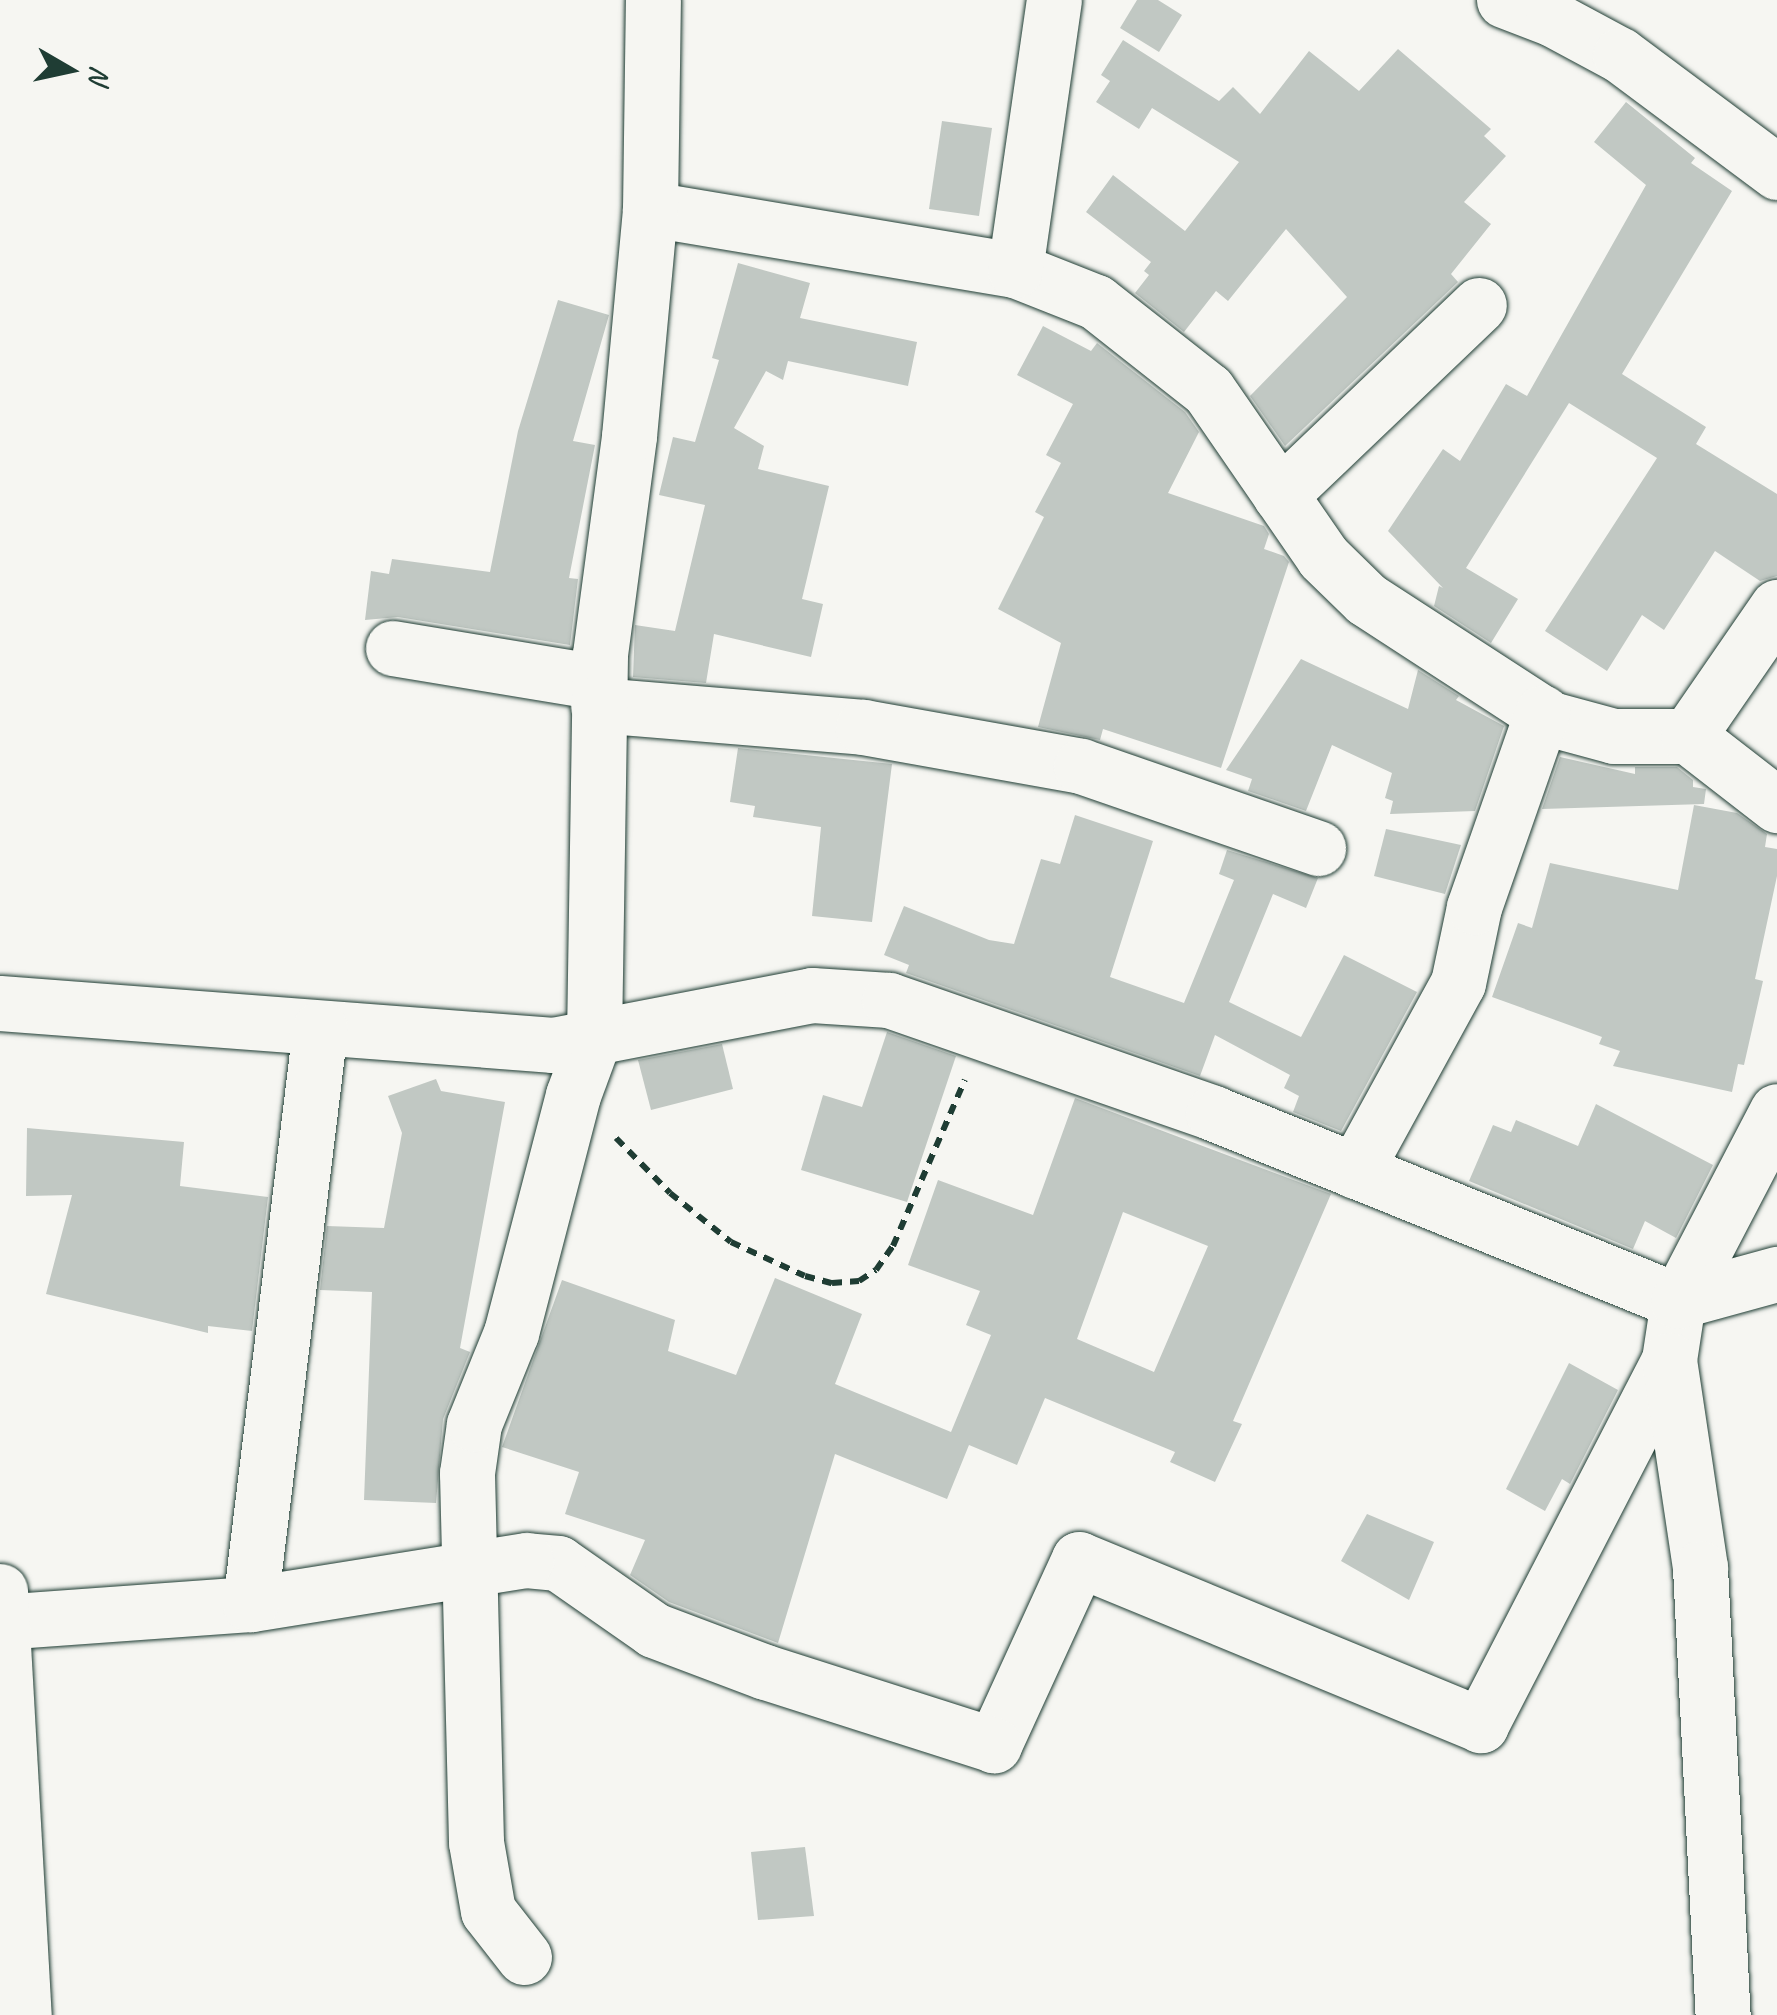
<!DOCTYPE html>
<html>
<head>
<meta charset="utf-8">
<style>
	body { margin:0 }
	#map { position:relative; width:1777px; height:2015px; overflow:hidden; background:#f6f6f2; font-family:Caveat,sans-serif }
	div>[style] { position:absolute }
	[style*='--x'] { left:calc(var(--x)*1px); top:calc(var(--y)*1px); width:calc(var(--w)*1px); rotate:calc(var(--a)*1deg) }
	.building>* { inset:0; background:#c1c8c3 }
	.path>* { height:6px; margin-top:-3px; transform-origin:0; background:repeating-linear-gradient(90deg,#1f3d34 0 10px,transparent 0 18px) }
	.roads { filter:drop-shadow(0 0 2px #1f3d34) drop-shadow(0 0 2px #1f3d34) }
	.minor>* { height:55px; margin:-27.5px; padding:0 27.5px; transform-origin:27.5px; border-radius:27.5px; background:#f6f6f2 }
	span { translate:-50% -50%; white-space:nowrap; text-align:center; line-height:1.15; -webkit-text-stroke:9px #f6f6f2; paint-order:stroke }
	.north { position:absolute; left:20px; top:20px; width:100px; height:100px; -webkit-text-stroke:8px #f6f6f2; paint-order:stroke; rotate:99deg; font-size:28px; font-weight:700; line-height:40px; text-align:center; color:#1f3d34 }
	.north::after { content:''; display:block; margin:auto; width:35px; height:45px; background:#1f3d34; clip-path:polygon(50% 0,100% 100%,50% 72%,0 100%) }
</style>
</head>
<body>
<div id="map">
	<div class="building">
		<i style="clip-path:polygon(1137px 0,1158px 0,1182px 15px,1159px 52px,1120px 28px)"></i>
		<i style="clip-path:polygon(1123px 40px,1219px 101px,1233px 87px,1260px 114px,1309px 51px,1359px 91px,1398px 49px,1491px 129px,1484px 136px,1506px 156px,1464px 202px,1491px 224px,1451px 274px,1458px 282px,1285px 446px,1250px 396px,1347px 297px,1286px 229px,1228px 301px,1216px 291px,1184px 332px,1135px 293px,1149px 275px,1144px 271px,1151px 262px,1086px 212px,1113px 175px,1185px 231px,1239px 162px,1152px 108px,1139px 129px,1096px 102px,1110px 81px,1101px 75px)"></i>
		<i style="clip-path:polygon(1626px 102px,1695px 158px,1691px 163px,1732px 191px,1622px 374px,1706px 427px,1696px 444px,1777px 494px,1777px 576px,1760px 581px,1715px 551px,1664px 630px,1642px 615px,1607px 671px,1545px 631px,1657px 458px,1569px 403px,1466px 568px,1518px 599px,1491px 643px,1434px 606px,1439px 586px,1443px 588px,1388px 531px,1443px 449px,1460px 461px,1506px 384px,1527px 396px,1646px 185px,1594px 142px)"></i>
		<i style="clip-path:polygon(942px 121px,992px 128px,979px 216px,929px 209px)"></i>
		<i style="clip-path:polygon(738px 263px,810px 283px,800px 318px,917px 342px,908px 386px,788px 361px,783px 380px,766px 371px,734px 428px,764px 446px,758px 469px,829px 486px,802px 599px,823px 604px,811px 657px,714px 634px,706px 683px,633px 677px,635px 625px,675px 631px,705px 505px,659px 495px,673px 437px,695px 442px,719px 360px,712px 358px)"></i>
		<i style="clip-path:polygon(558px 300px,609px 315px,573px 441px,595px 445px,569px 578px,578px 579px,570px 645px,398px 617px,365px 620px,371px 571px,389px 574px,392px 559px,490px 572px,518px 431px)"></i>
		<i style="clip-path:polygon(1043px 326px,1091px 351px,1097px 343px,1185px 412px,1199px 432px,1168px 493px,1264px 526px,1269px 534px,1264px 549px,1284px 556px,1289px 562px,1221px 768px,1103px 729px,1100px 740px,1038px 727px,1061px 643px,998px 609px,1044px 517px,1035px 512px,1061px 463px,1046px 455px,1073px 404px,1017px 375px)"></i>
		<i style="clip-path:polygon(1301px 659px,1408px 709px,1418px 670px,1459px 696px,1456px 700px,1504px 726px,1475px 811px,1390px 814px,1393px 801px,1385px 798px,1392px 773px,1332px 745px,1306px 811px,1248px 791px,1252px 779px,1226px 770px)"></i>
		<i style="clip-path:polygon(738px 748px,892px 764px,872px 922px,812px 916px,821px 827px,753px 817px,755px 806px,730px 802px)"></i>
		<i style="clip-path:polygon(1560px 757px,1635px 774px,1635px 767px,1677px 767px,1693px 780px,1693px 787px,1706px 789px,1704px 804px,1542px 809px)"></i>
		<i style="clip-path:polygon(1694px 805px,1737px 813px,1767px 834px,1765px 847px,1777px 849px,1777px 876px,1755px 979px,1763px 981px,1744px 1065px,1738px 1064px,1732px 1092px,1613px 1066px,1620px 1051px,1599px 1044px,1602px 1037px,1492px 997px,1518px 923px,1532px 928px,1550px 863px,1678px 890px)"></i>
		<i style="clip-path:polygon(1075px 815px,1153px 841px,1110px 977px,1184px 1003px,1234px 880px,1219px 874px,1227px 850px,1318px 878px,1306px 908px,1273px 894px,1229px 1002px,1301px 1037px,1344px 955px,1417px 992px,1341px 1131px,1293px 1112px,1299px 1096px,1284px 1088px,1290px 1075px,1215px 1035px,1200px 1076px,906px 973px,909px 965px,884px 955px,904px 906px,989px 940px,1014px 944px,1041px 859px,1060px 864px)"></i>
		<i style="clip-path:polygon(1386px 829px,1461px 845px,1445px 894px,1374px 876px)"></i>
		<i style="clip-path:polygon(887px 1032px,956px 1056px,907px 1202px,801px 1170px,823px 1095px,862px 1107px)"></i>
		<i style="clip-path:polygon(722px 1044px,733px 1089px,651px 1110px,638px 1060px)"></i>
		<i style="clip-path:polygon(436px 1079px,441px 1091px,505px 1102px,460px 1348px,470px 1352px,443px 1419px,436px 1503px,364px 1500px,372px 1292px,320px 1290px,327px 1226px,384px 1228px,402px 1133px,388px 1096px)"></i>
		<i style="clip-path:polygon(evenodd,1075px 1098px,1331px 1194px,1233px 1421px,1242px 1424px,1215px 1482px,1170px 1462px,1175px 1452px,1045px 1398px,1017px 1465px,969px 1445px,947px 1499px,835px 1454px,778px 1643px,669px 1602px,630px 1575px,645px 1540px,565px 1514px,579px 1472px,502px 1447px,562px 1280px,675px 1320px,668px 1351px,736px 1375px,775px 1278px,862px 1314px,835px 1384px,951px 1432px,991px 1335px,966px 1325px,980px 1291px,908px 1265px,938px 1180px,1033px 1215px,1075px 1098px,1123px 1212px,1208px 1246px,1154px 1372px,1077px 1339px,1123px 1212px)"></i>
		<i style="clip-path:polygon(1596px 1104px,1713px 1165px,1676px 1238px,1645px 1221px,1633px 1249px,1469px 1181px,1493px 1125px,1511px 1132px,1516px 1120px,1578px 1146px)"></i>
		<i style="clip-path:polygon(27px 1128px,184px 1142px,180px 1186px,268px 1197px,252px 1331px,208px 1326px,208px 1333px,46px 1294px,72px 1195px,26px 1196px)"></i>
		<i style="clip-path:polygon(1569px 1363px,1618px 1390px,1570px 1484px,1562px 1479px,1545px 1511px,1506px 1489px)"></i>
		<i style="clip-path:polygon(1367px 1514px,1434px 1542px,1409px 1600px,1341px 1561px)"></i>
		<i style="clip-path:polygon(805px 1847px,814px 1916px,758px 1920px,751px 1852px)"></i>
	</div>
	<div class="path">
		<i style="--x:616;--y:1138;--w:77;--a:45.5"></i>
		<i style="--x:670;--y:1193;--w:78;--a:38.8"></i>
		<i style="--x:731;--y:1242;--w:81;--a:24.7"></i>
		<i style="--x:805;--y:1276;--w:28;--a:15"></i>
		<i style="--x:832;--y:1283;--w:27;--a:-4"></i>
		<i style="--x:859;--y:1281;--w:20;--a:-33"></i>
		<i style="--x:876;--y:1270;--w:29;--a:-55"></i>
		<i style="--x:893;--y:1246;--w:181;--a:-66.6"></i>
	</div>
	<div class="roads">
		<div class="minor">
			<i style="--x:1504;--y:0;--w:53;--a:21.2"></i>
			<i style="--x:1553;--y:19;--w:76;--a:28.2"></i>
			<i style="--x:1620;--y:55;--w:196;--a:36.7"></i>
			<i style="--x:650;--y:209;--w:370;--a:9.5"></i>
			<i style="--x:1015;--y:270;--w:87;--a:21.6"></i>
			<i style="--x:1096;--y:302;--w:142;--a:38.2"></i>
			<i style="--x:1208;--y:390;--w:203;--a:55.4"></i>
			<i style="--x:1323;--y:557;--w:60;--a:44.3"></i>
			<i style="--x:1366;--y:599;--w:221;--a:33"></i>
			<i style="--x:1551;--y:719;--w:65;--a:15.1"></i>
			<i style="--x:1614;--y:736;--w:74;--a:0"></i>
			<i style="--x:1688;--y:736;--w:113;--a:37.8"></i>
			<i style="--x:1015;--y:270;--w:273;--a:-81.8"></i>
			<i style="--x:1280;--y:495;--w:275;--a:-43.7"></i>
			<i style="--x:393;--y:648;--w:209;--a:9.4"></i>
			<i style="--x:598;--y:705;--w:266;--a:4.7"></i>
			<i style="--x:863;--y:727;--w:221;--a:10.1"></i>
			<i style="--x:1081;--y:766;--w:251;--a:19.1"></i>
			<i style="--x:1688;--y:736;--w:157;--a:-55.4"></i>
			<i style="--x:0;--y:1003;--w:555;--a:4.34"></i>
			<i style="--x:553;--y:1045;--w:264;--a:-10.9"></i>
			<i style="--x:812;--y:995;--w:77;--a:3.7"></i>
			<i style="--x:889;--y:1000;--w:343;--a:19.2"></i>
			<i style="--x:1213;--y:1113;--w:502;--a:22.01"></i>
			<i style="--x:1678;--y:1301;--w:60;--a:98.7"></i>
			<i style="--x:1669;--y:1360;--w:411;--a:117.3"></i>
			<i style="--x:1481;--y:1725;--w:435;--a:-157.6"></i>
			<i style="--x:1079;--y:1559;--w:205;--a:114.6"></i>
			<i style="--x:994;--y:1745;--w:240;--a:-162.3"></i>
			<i style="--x:765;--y:1672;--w:119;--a:-159.3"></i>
			<i style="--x:654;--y:1630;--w:117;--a:-145.1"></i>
			<i style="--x:558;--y:1563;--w:32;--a:-175"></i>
			<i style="--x:526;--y:1560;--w:279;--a:170.9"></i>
			<i style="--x:250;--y:1604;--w:250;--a:175.9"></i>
			<i style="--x:1355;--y:1171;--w:214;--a:-61.3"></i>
			<i style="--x:1458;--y:983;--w:78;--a:-78.1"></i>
			<i style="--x:1474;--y:907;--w:206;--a:-70.7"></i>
			<i style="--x:1678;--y:1301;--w:214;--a:-62.5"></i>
			<i style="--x:1678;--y:1301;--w:103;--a:-15.3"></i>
			<i style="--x:1669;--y:1360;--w:210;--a:81.5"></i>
			<i style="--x:1700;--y:1568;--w:448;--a:87.1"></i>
			<i style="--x:0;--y:1591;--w:425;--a:86.8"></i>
			<i style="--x:250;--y:1604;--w:580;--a:-83.07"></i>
			<i style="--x:524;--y:1957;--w:58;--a:-128"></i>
			<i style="--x:488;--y:1911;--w:70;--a:-99.9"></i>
			<i style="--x:476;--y:1842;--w:369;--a:-91.4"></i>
			<i style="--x:467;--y:1473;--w:49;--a:-81.9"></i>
			<i style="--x:474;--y:1424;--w:98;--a:-67.9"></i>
			<i style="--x:511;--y:1333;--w:246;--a:-75.4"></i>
			<i style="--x:573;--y:1095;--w:61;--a:-69.8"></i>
			<i style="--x:594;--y:1038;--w:384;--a:-89.1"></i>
			<i style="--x:600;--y:654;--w:220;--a:-82.4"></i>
			<i style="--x:629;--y:436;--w:228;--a:-84.7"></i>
			<i style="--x:650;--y:209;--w:209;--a:-89.2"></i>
		</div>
	</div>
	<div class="north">N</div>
</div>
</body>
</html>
